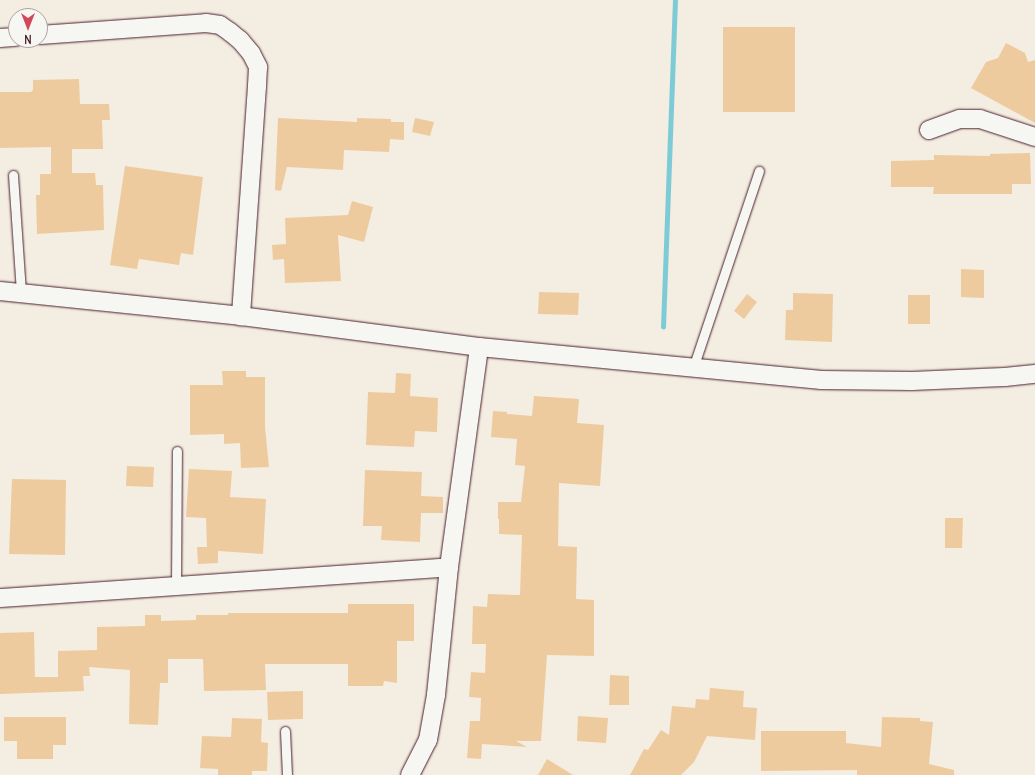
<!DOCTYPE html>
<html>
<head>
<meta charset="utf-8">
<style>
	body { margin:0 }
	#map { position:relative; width:1035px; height:775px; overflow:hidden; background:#f4ede1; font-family:Delius,sans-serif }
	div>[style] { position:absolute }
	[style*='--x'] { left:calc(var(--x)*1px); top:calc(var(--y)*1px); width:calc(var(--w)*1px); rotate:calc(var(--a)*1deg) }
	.stream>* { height:4.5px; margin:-2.25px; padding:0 2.25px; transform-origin:2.25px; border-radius:2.25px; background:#7ccbd7 }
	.building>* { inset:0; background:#eecb9f }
	.roads { filter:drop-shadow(0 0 1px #4a1f2b) drop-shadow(0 0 1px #4a1f2b) }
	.service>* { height:9px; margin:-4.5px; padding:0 4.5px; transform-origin:4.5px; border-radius:4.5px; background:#f6f6f2 }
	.minor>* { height:18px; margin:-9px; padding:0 9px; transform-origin:9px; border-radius:9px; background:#f6f6f2 }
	span { translate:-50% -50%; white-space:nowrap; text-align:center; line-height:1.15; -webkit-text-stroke:3.5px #f6f6f2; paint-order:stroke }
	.north { position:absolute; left:8px; top:8px; width:40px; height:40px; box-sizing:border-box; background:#f6f6f2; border:1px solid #b1a0a2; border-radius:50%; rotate:180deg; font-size:11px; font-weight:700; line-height:16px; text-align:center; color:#4a1f2b }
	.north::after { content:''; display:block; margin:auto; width:14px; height:18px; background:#d1495b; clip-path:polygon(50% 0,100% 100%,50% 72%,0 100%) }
</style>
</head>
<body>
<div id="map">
	<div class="stream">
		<i style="--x:663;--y:327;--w:327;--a:-87.9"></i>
	</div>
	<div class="building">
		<i style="clip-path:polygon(723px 27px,795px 27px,795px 112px,723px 112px)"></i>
		<i style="clip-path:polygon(1006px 43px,1025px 53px,1028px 62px,1035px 60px,1035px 123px,971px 88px,986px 62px,998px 58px)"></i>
		<i style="clip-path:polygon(79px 79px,80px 104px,109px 104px,110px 120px,102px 120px,103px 149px,72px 149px,72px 173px,95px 173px,96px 185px,103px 185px,104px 230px,37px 234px,36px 195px,40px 195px,40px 174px,51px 174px,51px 147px,0 148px,0 92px,31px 92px,33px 90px,33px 80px)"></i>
		<i style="clip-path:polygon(278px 118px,357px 122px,357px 118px,391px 119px,391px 122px,404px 122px,404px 140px,390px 139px,389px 152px,344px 150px,343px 170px,287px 167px,281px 191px,275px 190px)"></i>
		<i style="clip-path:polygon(415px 118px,434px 122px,430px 136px,412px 132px)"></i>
		<i style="clip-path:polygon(1030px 153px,1031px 184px,1012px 184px,1012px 194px,933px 194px,934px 187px,891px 187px,891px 161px,934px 160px,934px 155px,990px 156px,990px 154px)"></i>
		<i style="clip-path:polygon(125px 166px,203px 177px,193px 255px,181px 253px,179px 265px,139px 259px,137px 269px,110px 265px)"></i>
		<i style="clip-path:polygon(352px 201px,373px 207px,364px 242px,338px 235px,341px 281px,285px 283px,284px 259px,273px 260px,272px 245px,286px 244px,285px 218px,348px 215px)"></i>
		<i style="clip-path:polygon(961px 269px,984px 270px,984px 298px,961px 297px)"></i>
		<i style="clip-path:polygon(539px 292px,579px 293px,578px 315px,538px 314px)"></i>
		<i style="clip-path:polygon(793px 293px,833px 294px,832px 342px,785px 340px,786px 310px,793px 310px)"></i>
		<i style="clip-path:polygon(747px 294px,757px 302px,744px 319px,734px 311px)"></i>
		<i style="clip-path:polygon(908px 295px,930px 295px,930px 324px,908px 324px)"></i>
		<i style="clip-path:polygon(222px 371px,246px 371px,246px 377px,265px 377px,265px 427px,269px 467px,241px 468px,240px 443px,224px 444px,224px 434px,190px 435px,190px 385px,223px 385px)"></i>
		<i style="clip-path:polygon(396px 373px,411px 374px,410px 396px,438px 398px,437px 432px,415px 431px,414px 447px,366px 445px,368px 392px,395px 393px)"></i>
		<i style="clip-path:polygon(534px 396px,579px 399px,577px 423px,604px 425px,600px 486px,559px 483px,558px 546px,577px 547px,576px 599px,594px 600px,594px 656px,547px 655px,541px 741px,516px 741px,527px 747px,482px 744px,481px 759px,467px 758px,470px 721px,480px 721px,481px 698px,469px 697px,471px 672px,485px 673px,486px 644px,472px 644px,473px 606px,487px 607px,488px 594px,520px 595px,522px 535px,499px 534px,499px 519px,498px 519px,498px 502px,521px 502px,525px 466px,515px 465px,517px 439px,491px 437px,493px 411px,507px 412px,507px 414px,532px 416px)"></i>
		<i style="clip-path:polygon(127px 466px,154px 467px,153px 487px,126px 486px)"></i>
		<i style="clip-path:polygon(189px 469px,232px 471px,230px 497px,266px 499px,263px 554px,218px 551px,218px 563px,198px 564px,197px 547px,207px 547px,206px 518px,186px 517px)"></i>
		<i style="clip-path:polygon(365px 470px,422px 472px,421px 496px,443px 497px,443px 513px,421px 513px,420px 542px,381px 540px,382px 526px,363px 526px)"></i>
		<i style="clip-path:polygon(12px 479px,66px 480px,65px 555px,9px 554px)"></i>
		<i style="clip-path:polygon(945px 518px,963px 518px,962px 548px,945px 548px)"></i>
		<i style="clip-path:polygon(348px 604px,414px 604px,414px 641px,397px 641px,397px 683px,384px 681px,383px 686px,348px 686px,348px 664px,265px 664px,266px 690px,204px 691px,203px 659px,168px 659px,168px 683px,160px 683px,158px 725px,129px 724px,130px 670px,89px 667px,90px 676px,83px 676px,84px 691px,0 694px,0 633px,34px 632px,35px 677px,58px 677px,58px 651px,97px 650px,97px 627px,145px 626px,145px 615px,161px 615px,161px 621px,196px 620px,196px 615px,228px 615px,228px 613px,348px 613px)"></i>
		<i style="clip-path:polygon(610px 675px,629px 676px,629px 705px,609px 705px)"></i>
		<i style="clip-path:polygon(710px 688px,744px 691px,743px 707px,757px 708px,755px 740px,707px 736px,694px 762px,681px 775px,630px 775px,644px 749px,648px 750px,661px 730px,669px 735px,672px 706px,695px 708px,696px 699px,709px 700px)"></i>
		<i style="clip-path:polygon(303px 691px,303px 719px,268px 720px,267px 692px)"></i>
		<i style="clip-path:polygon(578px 716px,608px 718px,606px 743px,577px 741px)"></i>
		<i style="clip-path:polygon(4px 717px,66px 717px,66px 745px,53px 745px,53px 759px,17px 759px,17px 741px,4px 741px)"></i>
		<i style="clip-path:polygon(882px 717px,920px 718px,920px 721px,933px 722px,929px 764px,954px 770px,954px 775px,857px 775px,857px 770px,761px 771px,761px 731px,846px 731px,846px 743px,881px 747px)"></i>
		<i style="clip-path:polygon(232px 718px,262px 719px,261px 742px,268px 743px,267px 771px,252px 771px,252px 775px,218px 775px,218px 769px,200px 768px,202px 736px,231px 737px)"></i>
		<i style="clip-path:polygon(547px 759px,573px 775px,538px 775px)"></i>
	</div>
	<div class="roads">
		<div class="service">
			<i style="--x:13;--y:175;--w:118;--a:86.1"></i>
			<i style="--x:693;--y:368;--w:208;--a:-71.5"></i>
			<i style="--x:176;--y:586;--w:135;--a:-89.6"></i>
			<i style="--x:285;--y:731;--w:44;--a:87.4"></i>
		</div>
		<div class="minor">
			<i style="--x:40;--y:35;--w:166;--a:-4.1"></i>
			<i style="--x:206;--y:23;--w:14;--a:8"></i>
			<i style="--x:220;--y:25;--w:12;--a:35"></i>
			<i style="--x:230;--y:32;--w:13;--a:39"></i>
			<i style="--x:240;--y:40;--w:17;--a:50"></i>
			<i style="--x:251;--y:53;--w:16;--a:63"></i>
			<i style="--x:258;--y:67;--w:19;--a:93"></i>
			<i style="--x:257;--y:86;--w:231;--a:94"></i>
			<i style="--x:0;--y:38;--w:16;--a:-4"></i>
			<i style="--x:929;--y:130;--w:33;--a:-20"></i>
			<i style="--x:960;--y:119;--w:20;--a:0"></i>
			<i style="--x:980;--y:119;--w:58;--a:18.1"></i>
			<i style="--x:0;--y:291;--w:242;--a:5.9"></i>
			<i style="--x:241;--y:316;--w:240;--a:7.4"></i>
			<i style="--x:479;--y:347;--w:344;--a:5.5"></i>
			<i style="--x:821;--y:380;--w:91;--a:0.6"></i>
			<i style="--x:912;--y:381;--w:93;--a:-2.5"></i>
			<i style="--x:1005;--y:377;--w:30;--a:-6"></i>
			<i style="--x:0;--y:598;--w:450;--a:-3.9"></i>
			<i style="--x:410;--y:775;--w:39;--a:-63"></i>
			<i style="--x:428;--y:740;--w:46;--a:-79.9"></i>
			<i style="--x:436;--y:695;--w:129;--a:-84.2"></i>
			<i style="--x:449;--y:567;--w:222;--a:-82.2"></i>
		</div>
	</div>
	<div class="north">N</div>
</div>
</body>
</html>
